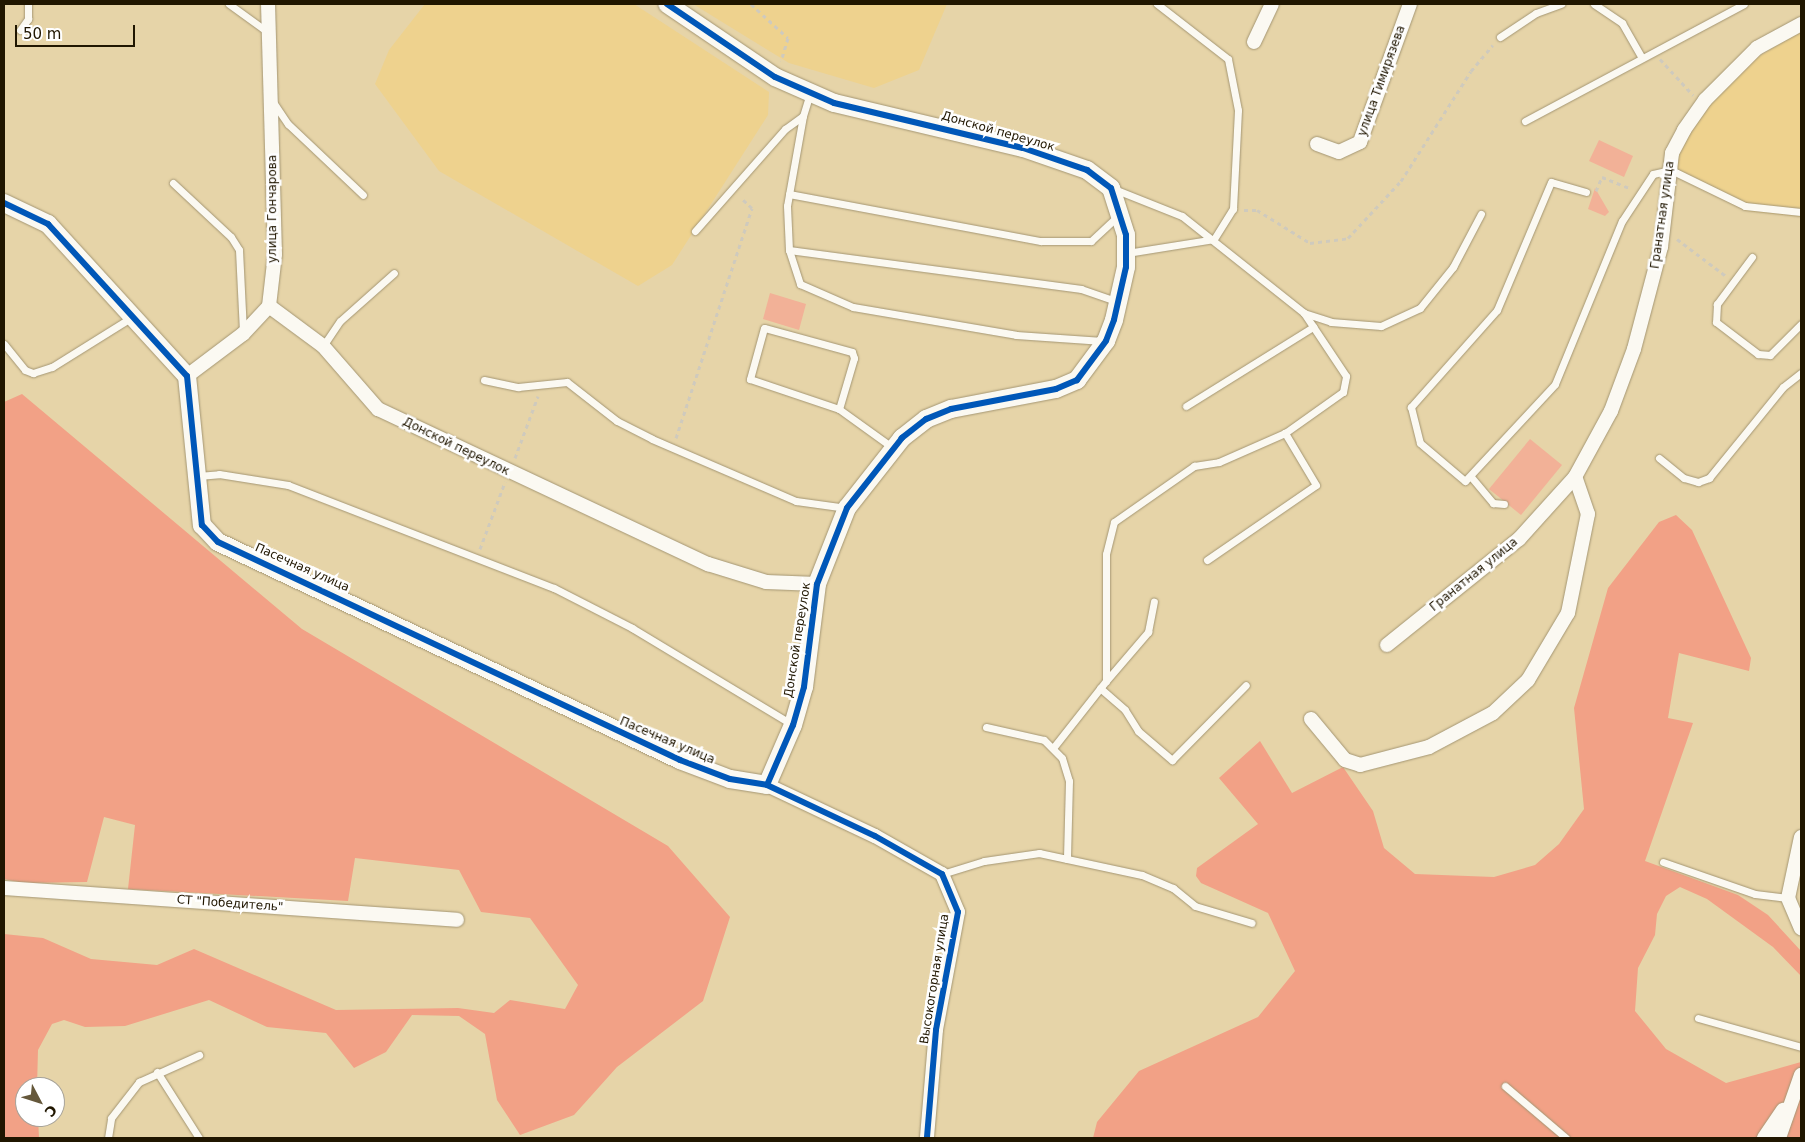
<!DOCTYPE html>
<html>
<head>
<meta charset="utf-8">
<style>
	body { margin:0 }
	#map { position:relative; width:1805px; height:1142px; overflow:hidden; background:#e6d4a8; font-family:"DejaVu Sans",sans-serif }
	div>[style] { position:absolute }
	[style*='--x'] { left:calc(var(--x)*1px); top:calc(var(--y)*1px); width:calc(var(--w)*1px); rotate:calc(var(--a)*1deg) }
	.built>* { inset:0; background:#eed28e }
	.green>* { inset:0; background:#f2b197 }
	.forest>* { inset:0; background:#f2a186 }
	.path>* { height:3px; margin-top:-1.5px; transform-origin:0; background:repeating-linear-gradient(90deg,#cfcabd 0 4px,transparent 0 8px) }
	.roads { filter:drop-shadow(0 0 1px #a49673) drop-shadow(0 0 1px #a49673) }
	.service>* { height:7px; margin:-3.5px; padding:0 3.5px; transform-origin:3.5px; border-radius:3.5px; background:#fbf9f2 }
	.minor>* { height:14px; margin:-7px; padding:0 7px; transform-origin:7px; border-radius:7px; background:#fbf9f2 }
	.tertiary>* { height:18px; margin:-9px; padding:0 9px; transform-origin:9px; border-radius:9px; background:#fbf9f2 }
	.cycleway>* { height:6px; margin:-3px; padding:0 3px; transform-origin:3px; border-radius:3px; background:#0057b8 }
	span { translate:-50% -50%; white-space:nowrap; text-align:center; line-height:1.15; -webkit-text-stroke:5px #fff; paint-order:stroke }
	.street-label { font-size:12px; color:#201600 }
	.frame { position:absolute; inset:0; border:5px solid #201600; pointer-events:none }
	.north { position:absolute; left:15px; top:1077px; width:50px; height:50px; box-sizing:border-box; background:#fff; border:1px solid #a6a299; border-radius:50%; rotate:130deg; font-size:14px; font-weight:700; line-height:20px; text-align:center; color:#201600 }
	.north::after { content:''; display:block; margin:auto; width:18px; height:22px; background:#65583b; clip-path:polygon(50% 0,100% 100%,50% 72%,0 100%) }
	.scale { position:absolute; left:15px; top:25px; width:120px; height:22px; box-sizing:border-box; border:2px solid #201600; border-top:0; padding-left:6px; font-size:15px; line-height:18px; white-space:nowrap; color:#201600; -webkit-text-stroke:4px #fff; paint-order:stroke }
</style>
</head>
<body>
<div id="map">
	<div class="built">
		<i style="clip-path:polygon(425px 4px,634px 4px,769px 92px,768px 115px,672px 265px,638px 286px,439px 171px,375px 84px,389px 50px)"></i>
		<i style="clip-path:polygon(693px 4px,947px 4px,919px 70px,874px 88px,789px 63px)"></i>
		<i style="clip-path:polygon(1801px 31px,1801px 217px,1746px 211px,1671px 174px,1688px 130px,1716px 94px,1748px 63px)"></i>
	</div>
	<div class="green">
		<i style="clip-path:polygon(1599px 140px,1633px 156px,1624px 177px,1589px 161px)"></i>
		<i style="clip-path:polygon(1595px 188px,1609px 212px,1605px 216px,1588px 209px)"></i>
		<i style="clip-path:polygon(770px 293px,806px 304px,799px 330px,763px 319px)"></i>
		<i style="clip-path:polygon(1530px 439px,1562px 465px,1521px 515px,1489px 489px)"></i>
	</div>
	<div class="forest">
		<i style="clip-path:polygon(22px 394px,302px 629px,668px 846px,730px 917px,703px 1001px,617px 1067px,574px 1115px,520px 1135px,497px 1100px,485px 1034px,459px 1016px,412px 1015px,386px 1052px,354px 1068px,326px 1033px,267px 1027px,209px 1000px,125px 1026px,85px 1027px,64px 1020px,52px 1024px,38px 1050px,37px 1087px,25px 1087px,25px 1117px,38px 1117px,39px 1138px,4px 1138px,4px 934px,43px 938px,91px 959px,157px 965px,194px 949px,336px 1010px,458px 1008px,494px 1013px,510px 1000px,565px 1009px,578px 985px,530px 918px,481px 912px,459px 870px,355px 858px,348px 901px,128px 889px,135px 825px,104px 817px,87px 882px,23px 883px,4px 879px,4px 402px)"></i>
		<i style="clip-path:polygon(1676px 515px,1692px 530px,1751px 658px,1749px 671px,1679px 653px,1668px 718px,1693px 723px,1645px 861px,1738px 895px,1768px 915px,1801px 951px,1801px 976px,1773px 947px,1707px 899px,1680px 887px,1666px 896px,1657px 914px,1655px 935px,1638px 968px,1635px 1011px,1666px 1049px,1726px 1083px,1801px 1062px,1801px 1138px,1093px 1138px,1097px 1122px,1139px 1071px,1258px 1017px,1295px 971px,1268px 913px,1201px 883px,1196px 876px,1197px 868px,1258px 824px,1219px 778px,1260px 741px,1292px 793px,1343px 767px,1373px 811px,1384px 848px,1415px 874px,1494px 877px,1535px 865px,1559px 844px,1584px 809px,1574px 708px,1608px 588px,1659px 522px)"></i>
	</div>
	<div class="path">
		<i style="--x:751;--y:4;--w:50;--a:42.6"></i>
		<i style="--x:788;--y:38;--w:24;--a:107"></i>
		<i style="--x:1660;--y:59;--w:49;--a:47.5"></i>
		<i style="--x:1596;--y:191;--w:15;--a:-67"></i>
		<i style="--x:1602;--y:177;--w:31;--a:22"></i>
		<i style="--x:1244;--y:210;--w:13;--a:0"></i>
		<i style="--x:1257;--y:210;--w:62;--a:31.9"></i>
		<i style="--x:1310;--y:243;--w:38;--a:-7"></i>
		<i style="--x:1348;--y:238;--w:78;--a:-47.1"></i>
		<i style="--x:1401;--y:181;--w:130;--a:-57.5"></i>
		<i style="--x:1471;--y:71;--w:34;--a:-50"></i>
		<i style="--x:1677;--y:239;--w:61;--a:37.1"></i>
		<i style="--x:676;--y:438;--w:242;--a:-71.7"></i>
		<i style="--x:752;--y:208;--w:16;--a:-137"></i>
		<i style="--x:515;--y:458;--w:66;--a:-69.6"></i>
		<i style="--x:480;--y:549;--w:72;--a:-69.5"></i>
	</div>
	<div class="roads">
		<div class="service">
			<i style="--x:229;--y:4;--w:49;--a:35.9"></i>
			<i style="--x:1594;--y:4;--w:34;--a:34"></i>
			<i style="--x:1622;--y:23;--w:40;--a:60.3"></i>
			<i style="--x:20;--y:30;--w:14;--a:-54"></i>
			<i style="--x:28;--y:19;--w:15;--a:-90"></i>
			<i style="--x:1500;--y:37;--w:43;--a:-33.7"></i>
			<i style="--x:1536;--y:13;--w:27;--a:-20"></i>
			<i style="--x:273;--y:102;--w:27;--a:56"></i>
			<i style="--x:288;--y:124;--w:103;--a:43.4"></i>
			<i style="--x:803;--y:116;--w:91;--a:100.1"></i>
			<i style="--x:787;--y:206;--w:44;--a:87.4"></i>
			<i style="--x:789;--y:250;--w:36;--a:72"></i>
			<i style="--x:800;--y:284;--w:58;--a:23.5"></i>
			<i style="--x:853;--y:307;--w:165;--a:9.7"></i>
			<i style="--x:1016;--y:335;--w:87;--a:3.9"></i>
			<i style="--x:1525;--y:121;--w:248;--a:-28.1"></i>
			<i style="--x:173;--y:183;--w:79;--a:43"></i>
			<i style="--x:231;--y:237;--w:15;--a:58"></i>
			<i style="--x:239;--y:250;--w:81;--a:87.2"></i>
			<i style="--x:1114;--y:189;--w:73;--a:21.7"></i>
			<i style="--x:1182;--y:216;--w:156;--a:38.5"></i>
			<i style="--x:1304;--y:313;--w:28;--a:18"></i>
			<i style="--x:1331;--y:322;--w:50;--a:4.6"></i>
			<i style="--x:1381;--y:326;--w:43;--a:-24.8"></i>
			<i style="--x:1420;--y:308;--w:53;--a:-51.2"></i>
			<i style="--x:1453;--y:267;--w:60;--a:-62.2"></i>
			<i style="--x:1586;--y:192;--w:36;--a:-164"></i>
			<i style="--x:1551;--y:182;--w:139;--a:112.9"></i>
			<i style="--x:1497;--y:310;--w:130;--a:131.6"></i>
			<i style="--x:1411;--y:407;--w:37;--a:76"></i>
			<i style="--x:1420;--y:443;--w:59;--a:40.2"></i>
			<i style="--x:1465;--y:481;--w:132;--a:-47.1"></i>
			<i style="--x:1555;--y:384;--w:176;--a:-67.7"></i>
			<i style="--x:1622;--y:221;--w:56;--a:-56.6"></i>
			<i style="--x:1653;--y:174;--w:18;--a:-13"></i>
			<i style="--x:1671;--y:170;--w:82;--a:25.9"></i>
			<i style="--x:1745;--y:206;--w:56;--a:6.1"></i>
			<i style="--x:789;--y:194;--w:256;--a:10.6"></i>
			<i style="--x:1041;--y:241;--w:50;--a:0"></i>
			<i style="--x:1091;--y:241;--w:38;--a:-43"></i>
			<i style="--x:695;--y:231;--w:136;--a:-48.6"></i>
			<i style="--x:785;--y:129;--w:22;--a:-36"></i>
			<i style="--x:803;--y:116;--w:24;--a:-73"></i>
			<i style="--x:789;--y:250;--w:295;--a:7.6"></i>
			<i style="--x:1081;--y:289;--w:39;--a:19"></i>
			<i style="--x:1127;--y:253;--w:88;--a:-9.1"></i>
			<i style="--x:1214;--y:239;--w:36;--a:-58"></i>
			<i style="--x:1233;--y:209;--w:99;--a:-87.1"></i>
			<i style="--x:1238;--y:110;--w:52;--a:-101.1"></i>
			<i style="--x:1228;--y:59;--w:90;--a:-142.2"></i>
			<i style="--x:1752;--y:257;--w:59;--a:126.7"></i>
			<i style="--x:1717;--y:304;--w:18;--a:93"></i>
			<i style="--x:1716;--y:322;--w:53;--a:37.3"></i>
			<i style="--x:1758;--y:354;--w:12;--a:5"></i>
			<i style="--x:1770;--y:355;--w:44;--a:-45"></i>
			<i style="--x:4;--y:344;--w:33;--a:51"></i>
			<i style="--x:25;--y:370;--w:9;--a:21"></i>
			<i style="--x:33;--y:373;--w:20;--a:-18"></i>
			<i style="--x:52;--y:367;--w:94;--a:-32"></i>
			<i style="--x:323;--y:346;--w:30;--a:-56"></i>
			<i style="--x:340;--y:321;--w:72;--a:-41.6"></i>
			<i style="--x:484;--y:380;--w:35;--a:12"></i>
			<i style="--x:518;--y:387;--w:49;--a:-5.8"></i>
			<i style="--x:567;--y:382;--w:63;--a:38"></i>
			<i style="--x:617;--y:421;--w:39;--a:27"></i>
			<i style="--x:652;--y:439;--w:157;--a:23.3"></i>
			<i style="--x:796;--y:501;--w:51;--a:7.8"></i>
			<i style="--x:1186;--y:406;--w:150;--a:-31.9"></i>
			<i style="--x:839;--y:409;--w:53;--a:-73.6"></i>
			<i style="--x:854;--y:358;--w:6;--a:-108"></i>
			<i style="--x:852;--y:352;--w:91;--a:-164.7"></i>
			<i style="--x:764;--y:328;--w:53;--a:105.4"></i>
			<i style="--x:750;--y:379;--w:94;--a:18.6"></i>
			<i style="--x:839;--y:409;--w:67;--a:35.8"></i>
			<i style="--x:1659;--y:458;--w:32;--a:39"></i>
			<i style="--x:1684;--y:478;--w:15;--a:16"></i>
			<i style="--x:1698;--y:482;--w:12;--a:-20"></i>
			<i style="--x:1709;--y:478;--w:117;--a:-50.9"></i>
			<i style="--x:1783;--y:387;--w:23;--a:-38"></i>
			<i style="--x:198;--y:476;--w:21;--a:-5"></i>
			<i style="--x:219;--y:474;--w:70;--a:9.1"></i>
			<i style="--x:288;--y:485;--w:285;--a:21.2"></i>
			<i style="--x:554;--y:588;--w:88;--a:27.1"></i>
			<i style="--x:632;--y:628;--w:188;--a:31.1"></i>
			<i style="--x:1472;--y:478;--w:33;--a:50"></i>
			<i style="--x:1493;--y:503;--w:11;--a:5"></i>
			<i style="--x:1207;--y:560;--w:132;--a:-34.5"></i>
			<i style="--x:1316;--y:485;--w:61;--a:-120.8"></i>
			<i style="--x:1106;--y:681;--w:65;--a:-49.4"></i>
			<i style="--x:1148;--y:632;--w:31;--a:-79"></i>
			<i style="--x:1100;--y:688;--w:33;--a:41"></i>
			<i style="--x:1125;--y:710;--w:25;--a:58"></i>
			<i style="--x:1138;--y:731;--w:45;--a:40.5"></i>
			<i style="--x:1172;--y:760;--w:105;--a:-45.4"></i>
			<i style="--x:986;--y:727;--w:59;--a:12.6"></i>
			<i style="--x:1044;--y:740;--w:25;--a:45"></i>
			<i style="--x:1062;--y:758;--w:24;--a:73"></i>
			<i style="--x:1069;--y:781;--w:78;--a:91.5"></i>
			<i style="--x:1053;--y:748;--w:85;--a:-51.7"></i>
			<i style="--x:1106;--y:681;--w:127;--a:-90"></i>
			<i style="--x:1106;--y:554;--w:33;--a:-76"></i>
			<i style="--x:1114;--y:522;--w:98;--a:-35"></i>
			<i style="--x:1194;--y:466;--w:25;--a:-9"></i>
			<i style="--x:1219;--y:462;--w:72;--a:-23.7"></i>
			<i style="--x:1285;--y:433;--w:71;--a:-35.3"></i>
			<i style="--x:1343;--y:392;--w:16;--a:-79"></i>
			<i style="--x:1346;--y:376;--w:76;--a:-123.7"></i>
			<i style="--x:1663;--y:862;--w:97;--a:19.2"></i>
			<i style="--x:1755;--y:894;--w:33;--a:7"></i>
			<i style="--x:942;--y:874;--w:44;--a:-17.2"></i>
			<i style="--x:984;--y:861;--w:56;--a:-8.3"></i>
			<i style="--x:1039;--y:853;--w:105;--a:12.1"></i>
			<i style="--x:1142;--y:875;--w:34;--a:23"></i>
			<i style="--x:1173;--y:888;--w:28;--a:39"></i>
			<i style="--x:1195;--y:906;--w:59;--a:16.6"></i>
			<i style="--x:1698;--y:1018;--w:107;--a:15.7"></i>
			<i style="--x:157;--y:1072;--w:78;--a:57.5"></i>
			<i style="--x:1505;--y:1086;--w:80;--a:40.4"></i>
			<i style="--x:108;--y:1138;--w:20;--a:-81"></i>
			<i style="--x:111;--y:1118;--w:46;--a:-52.1"></i>
			<i style="--x:139;--y:1082;--w:66;--a:-24.2"></i>
		</div>
		<div class="minor">
			<i style="--x:1254;--y:42;--w:42;--a:-64.7"></i>
			<i style="--x:1317;--y:144;--w:23;--a:20"></i>
			<i style="--x:1339;--y:152;--w:23;--a:-25"></i>
			<i style="--x:1360;--y:142;--w:147;--a:-70.1"></i>
			<i style="--x:269;--y:306;--w:67;--a:36.5"></i>
			<i style="--x:323;--y:346;--w:84;--a:48.9"></i>
			<i style="--x:378;--y:409;--w:365;--a:25.2"></i>
			<i style="--x:708;--y:564;--w:61;--a:17.2"></i>
			<i style="--x:766;--y:582;--w:51;--a:2.2"></i>
			<i style="--x:187;--y:376;--w:70;--a:-36.9"></i>
			<i style="--x:243;--y:334;--w:38;--a:-47"></i>
			<i style="--x:269;--y:306;--w:52;--a:-83.4"></i>
			<i style="--x:275;--y:254;--w:250;--a:-91.6"></i>
			<i style="--x:1387;--y:645;--w:169;--a:-38.8"></i>
			<i style="--x:1519;--y:539;--w:84;--a:-47.9"></i>
			<i style="--x:1575;--y:477;--w:75;--a:-61.4"></i>
			<i style="--x:1611;--y:411;--w:66;--a:-69.6"></i>
			<i style="--x:1634;--y:349;--w:106;--a:-75.2"></i>
			<i style="--x:1661;--y:247;--w:95;--a:-83.3"></i>
			<i style="--x:1672;--y:153;--w:26;--a:-62"></i>
			<i style="--x:1684;--y:130;--w:37;--a:-55"></i>
			<i style="--x:1705;--y:100;--w:74;--a:-45"></i>
			<i style="--x:1757;--y:48;--w:50;--a:-28.6"></i>
			<i style="--x:1311;--y:719;--w:53;--a:50.3"></i>
			<i style="--x:1345;--y:760;--w:16;--a:18"></i>
			<i style="--x:1360;--y:765;--w:71;--a:-14.6"></i>
			<i style="--x:1429;--y:747;--w:72;--a:-28"></i>
			<i style="--x:1493;--y:713;--w:48;--a:-43.3"></i>
			<i style="--x:1528;--y:680;--w:78;--a:-59.2"></i>
			<i style="--x:1568;--y:613;--w:101;--a:-78.6"></i>
			<i style="--x:1588;--y:514;--w:39;--a:-109"></i>
			<i style="--x:767;--y:785;--w:119;--a:25.3"></i>
			<i style="--x:875;--y:836;--w:77;--a:29.6"></i>
			<i style="--x:942;--y:874;--w:41;--a:67.2"></i>
			<i style="--x:958;--y:912;--w:120;--a:100.6"></i>
			<i style="--x:936;--y:1030;--w:108;--a:94.8"></i>
			<i style="--x:1801;--y:837;--w:62;--a:102"></i>
			<i style="--x:1788;--y:898;--w:33;--a:67"></i>
			<i style="--x:4;--y:888;--w:454;--a:4"></i>
			<i style="--x:1764;--y:1138;--w:34;--a:-56"></i>
			<i style="--x:1779;--y:1138;--w:67;--a:-70.8"></i>
		</div>
		<div class="tertiary">
			<i style="--x:4;--y:203;--w:49;--a:25.5"></i>
			<i style="--x:48;--y:224;--w:206;--a:47.6"></i>
			<i style="--x:187;--y:376;--w:150;--a:84.3"></i>
			<i style="--x:202;--y:525;--w:23;--a:47"></i>
			<i style="--x:218;--y:542;--w:511;--a:25.26"></i>
			<i style="--x:680;--y:760;--w:53;--a:20.8"></i>
			<i style="--x:730;--y:779;--w:37;--a:9"></i>
			<i style="--x:767;--y:785;--w:65;--a:-66.6"></i>
			<i style="--x:793;--y:725;--w:40;--a:-74"></i>
			<i style="--x:804;--y:687;--w:104;--a:-82.8"></i>
			<i style="--x:817;--y:584;--w:82;--a:-68.5"></i>
			<i style="--x:847;--y:508;--w:89;--a:-51.8"></i>
			<i style="--x:902;--y:438;--w:31;--a:-38"></i>
			<i style="--x:926;--y:419;--w:27;--a:-22"></i>
			<i style="--x:951;--y:409;--w:107;--a:-10.8"></i>
			<i style="--x:1056;--y:389;--w:23;--a:-23"></i>
			<i style="--x:1077;--y:380;--w:49;--a:-53.4"></i>
			<i style="--x:1106;--y:341;--w:22;--a:-69"></i>
			<i style="--x:1114;--y:320;--w:54;--a:-77.2"></i>
			<i style="--x:1126;--y:267;--w:32;--a:-90"></i>
			<i style="--x:1126;--y:235;--w:49;--a:-107.7"></i>
			<i style="--x:1111;--y:188;--w:30;--a:-143"></i>
			<i style="--x:1087;--y:170;--w:68;--a:-161"></i>
			<i style="--x:1023;--y:148;--w:194;--a:-166.6"></i>
			<i style="--x:834;--y:103;--w:64;--a:-156.2"></i>
			<i style="--x:775;--y:77;--w:130;--a:-145.9"></i>
		</div>
	</div>
	<div class="cycleway">
		<i style="--x:667;--y:4;--w:130;--a:34.1"></i>
		<i style="--x:775;--y:77;--w:64;--a:23.8"></i>
		<i style="--x:834;--y:103;--w:194;--a:13.4"></i>
		<i style="--x:1023;--y:148;--w:68;--a:19"></i>
		<i style="--x:1087;--y:170;--w:30;--a:37"></i>
		<i style="--x:1111;--y:188;--w:49;--a:72.3"></i>
		<i style="--x:1126;--y:235;--w:32;--a:90"></i>
		<i style="--x:1126;--y:267;--w:54;--a:102.8"></i>
		<i style="--x:1114;--y:320;--w:22;--a:111"></i>
		<i style="--x:1106;--y:341;--w:49;--a:126.6"></i>
		<i style="--x:1077;--y:380;--w:23;--a:157"></i>
		<i style="--x:1056;--y:389;--w:107;--a:169.2"></i>
		<i style="--x:951;--y:409;--w:27;--a:158"></i>
		<i style="--x:926;--y:419;--w:31;--a:142"></i>
		<i style="--x:902;--y:438;--w:89;--a:128.2"></i>
		<i style="--x:847;--y:508;--w:82;--a:111.5"></i>
		<i style="--x:817;--y:584;--w:104;--a:97.2"></i>
		<i style="--x:804;--y:687;--w:40;--a:106"></i>
		<i style="--x:793;--y:725;--w:65;--a:113.4"></i>
		<i style="--x:4;--y:203;--w:49;--a:25.5"></i>
		<i style="--x:48;--y:224;--w:206;--a:47.6"></i>
		<i style="--x:187;--y:376;--w:150;--a:84.3"></i>
		<i style="--x:202;--y:525;--w:23;--a:47"></i>
		<i style="--x:218;--y:542;--w:511;--a:25.26"></i>
		<i style="--x:680;--y:760;--w:53;--a:20.8"></i>
		<i style="--x:730;--y:779;--w:37;--a:9"></i>
		<i style="--x:767;--y:785;--w:119;--a:25.3"></i>
		<i style="--x:875;--y:836;--w:77;--a:29.6"></i>
		<i style="--x:942;--y:874;--w:41;--a:67.2"></i>
		<i style="--x:958;--y:912;--w:120;--a:100.6"></i>
		<i style="--x:936;--y:1030;--w:108;--a:94.8"></i>
	</div>
	<div class="street-label">
		<span style="left:1382px;top:81px;rotate:-70deg">улица Тимирязева</span>
		<span style="left:998px;top:132px;rotate:16deg">Донской переулок</span>
		<span style="left:273px;top:209px;rotate:-90deg">улица Гончарова</span>
		<span style="left:1663px;top:215px;rotate:-82deg">Гранатная улица</span>
		<span style="left:456px;top:447px;rotate:26deg">Донской переулок</span>
		<span style="left:302px;top:568px;rotate:24deg">Пасечная улица</span>
		<span style="left:1474px;top:575px;rotate:-39deg">Гранатная улица</span>
		<span style="left:798px;top:640px;rotate:-81deg">Донской переулок</span>
		<span style="left:667px;top:741px;rotate:23deg">Пасечная улица</span>
		<span style="left:230px;top:904px;rotate:4deg">СТ "Победитель"</span>
		<span style="left:935px;top:979px;rotate:-81deg">Высокогорная улица</span>
	</div>
	<div class="frame"></div>
	<div class="north">С</div>
	<div class="scale">50 m</div>
</div>
</body>
</html>
